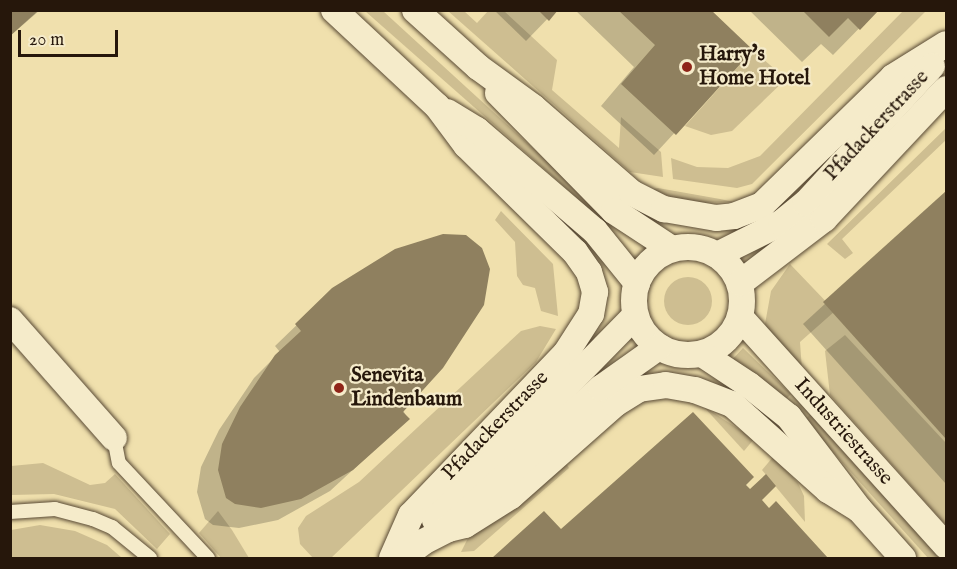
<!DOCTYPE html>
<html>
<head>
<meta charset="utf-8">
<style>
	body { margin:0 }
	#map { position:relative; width:957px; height:569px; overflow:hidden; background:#f0e0ad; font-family:"IM FELL English",serif }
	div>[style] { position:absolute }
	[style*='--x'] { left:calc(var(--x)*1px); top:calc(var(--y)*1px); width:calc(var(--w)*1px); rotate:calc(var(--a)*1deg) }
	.green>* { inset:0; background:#cebe91 }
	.round { border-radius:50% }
	.shadow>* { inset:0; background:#0003 }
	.building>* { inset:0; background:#8f805f }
	.roads { filter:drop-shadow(0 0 2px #584934) drop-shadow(0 0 2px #584934) }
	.service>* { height:14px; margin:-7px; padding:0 7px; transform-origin:7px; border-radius:7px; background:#f5ebca }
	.minor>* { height:26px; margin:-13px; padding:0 13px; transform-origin:13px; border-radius:13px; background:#f5ebca }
	.minor>.ring { margin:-13px; padding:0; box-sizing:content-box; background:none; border:26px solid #f5ebca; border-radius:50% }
	.dots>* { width:16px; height:16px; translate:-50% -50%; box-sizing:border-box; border:3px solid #f5ebca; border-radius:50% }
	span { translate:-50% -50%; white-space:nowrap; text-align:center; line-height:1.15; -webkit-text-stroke:4.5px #f5ebca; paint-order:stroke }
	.poi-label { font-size:21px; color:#26170b; font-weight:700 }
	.left { translate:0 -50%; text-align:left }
	.street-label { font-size:21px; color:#26170b }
	.frame { position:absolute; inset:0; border:12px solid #26170b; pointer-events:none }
	.scale { position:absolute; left:18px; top:30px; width:100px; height:27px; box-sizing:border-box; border:3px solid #26170b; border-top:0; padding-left:8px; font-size:18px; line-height:21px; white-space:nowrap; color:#26170b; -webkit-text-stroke:4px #f5ebca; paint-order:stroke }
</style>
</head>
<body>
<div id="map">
	<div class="green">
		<i style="clip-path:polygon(365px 11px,383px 11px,598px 208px,592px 211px)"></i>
		<i style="clip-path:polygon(448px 11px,464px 11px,477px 23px,488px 11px,504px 11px,557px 60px,552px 90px,619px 148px,621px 117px,661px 152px,663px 177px,630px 172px)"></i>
		<i style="clip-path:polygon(903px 11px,926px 11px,752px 184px,737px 188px,673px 179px,671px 158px,697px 167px,728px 168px,760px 156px)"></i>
		<i style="clip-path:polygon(753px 50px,786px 79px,732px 131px,711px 135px,685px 126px)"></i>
		<i style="clip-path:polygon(946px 128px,946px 140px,842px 239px,853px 253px,845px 259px,827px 244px)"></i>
		<i style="clip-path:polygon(658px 188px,720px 199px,734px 202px,692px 203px,649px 190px)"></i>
		<i style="clip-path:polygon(501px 211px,553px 264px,558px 316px,541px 311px,535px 288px,523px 285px,517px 276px,515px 242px,495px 220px)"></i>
		<i style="clip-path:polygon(790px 264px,835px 311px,800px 342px,802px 370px,771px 340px,765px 324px,771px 291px)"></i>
		<i class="round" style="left:664px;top:277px;width:48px;height:48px"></i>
		<i style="clip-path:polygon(540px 326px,556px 329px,536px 362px,331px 558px,313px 558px,300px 544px,298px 528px,306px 516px,359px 482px,521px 331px)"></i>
		<i style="clip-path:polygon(845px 335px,946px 443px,946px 525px,830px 395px,825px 351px)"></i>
		<i style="clip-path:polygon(743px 348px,791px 394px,785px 400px,751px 371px,731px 361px)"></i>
		<i style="clip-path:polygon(703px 406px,754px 439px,744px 451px)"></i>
		<i style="clip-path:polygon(811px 414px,946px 558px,928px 558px,804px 420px)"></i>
		<i style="clip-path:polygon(773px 457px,798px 483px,804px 496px,805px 522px,762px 470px)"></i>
		<i style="clip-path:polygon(43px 463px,90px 485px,105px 483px,115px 474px,170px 534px,157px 549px,115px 509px,54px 494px,11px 495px,11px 466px)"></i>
		<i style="clip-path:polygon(566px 463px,569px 468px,474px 551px,461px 552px,470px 534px)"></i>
		<i style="clip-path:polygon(218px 511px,232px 530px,249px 558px,221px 558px,199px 533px)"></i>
		<i style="clip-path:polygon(40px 525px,75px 531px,107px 545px,122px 558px,11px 558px,11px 530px)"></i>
	</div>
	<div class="shadow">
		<i style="clip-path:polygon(10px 10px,40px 10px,10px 36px)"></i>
		<i style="clip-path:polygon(494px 10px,556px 10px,526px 41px)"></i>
		<i style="clip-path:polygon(575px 10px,709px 10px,751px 50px,654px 155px,601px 106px,634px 67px)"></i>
		<i style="clip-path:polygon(749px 10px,877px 10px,833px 55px,821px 44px,802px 62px)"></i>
		<i style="clip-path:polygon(946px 193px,946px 484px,803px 324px)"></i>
		<i style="clip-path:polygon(333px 290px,408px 419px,330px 491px,278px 520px,239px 528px,213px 525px,205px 519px,197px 492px,201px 467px,219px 430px,254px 378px,280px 352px,275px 346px)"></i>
		<i style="clip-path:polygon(744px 485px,769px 510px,776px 503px,826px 558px,494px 558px,544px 513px,543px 545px)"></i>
	</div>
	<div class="building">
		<i style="clip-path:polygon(10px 10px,39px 10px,10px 36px)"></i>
		<i style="clip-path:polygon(538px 10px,558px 10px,549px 21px)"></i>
		<i style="clip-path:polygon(618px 10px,711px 10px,753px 50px,676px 135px,621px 84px,655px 45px)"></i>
		<i style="clip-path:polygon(802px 10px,879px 10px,860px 30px,848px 18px,829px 37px)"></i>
		<i style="clip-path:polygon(946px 191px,946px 439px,823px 302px)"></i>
		<i style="clip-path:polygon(443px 234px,466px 235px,482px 248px,490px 269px,484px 305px,443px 368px,403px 412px,410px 419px,353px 470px,301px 499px,261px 508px,235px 504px,226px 498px,218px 470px,222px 444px,240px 407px,275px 355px,301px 331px,295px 324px,332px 288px,395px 249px)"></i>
		<i style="clip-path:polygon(693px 412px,754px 477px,746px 485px,750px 489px,766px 474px,776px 486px,762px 500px,769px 508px,776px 501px,828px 558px,492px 558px,544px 511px,561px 529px)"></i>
	</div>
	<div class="roads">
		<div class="service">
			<i style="--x:114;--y:438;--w:25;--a:79"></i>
			<i style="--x:119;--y:463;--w:130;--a:46.9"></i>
			<i style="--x:10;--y:512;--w:45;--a:-3.8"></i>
			<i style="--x:55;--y:509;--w:39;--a:15"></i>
			<i style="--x:93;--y:519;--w:21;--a:23"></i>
			<i style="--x:112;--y:527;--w:49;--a:39.2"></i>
		</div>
		<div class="minor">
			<i style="--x:334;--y:10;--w:141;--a:43"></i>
			<i style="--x:437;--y:106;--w:49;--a:53.4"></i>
			<i style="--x:466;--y:145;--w:153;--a:44.5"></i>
			<i style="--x:575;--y:252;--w:24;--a:55"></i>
			<i style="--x:589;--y:272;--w:21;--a:73"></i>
			<i style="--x:595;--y:292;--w:22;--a:100"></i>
			<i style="--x:591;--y:314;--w:46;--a:122.7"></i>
			<i style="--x:566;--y:353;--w:224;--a:133.7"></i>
			<i style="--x:411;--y:515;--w:47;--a:113.8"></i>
			<i style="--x:415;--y:10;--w:85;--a:42.1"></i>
			<i style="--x:478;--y:67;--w:68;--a:36"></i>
			<i style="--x:533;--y:107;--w:131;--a:41"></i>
			<i style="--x:632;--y:193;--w:36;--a:27"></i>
			<i style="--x:664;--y:209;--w:53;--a:9.8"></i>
			<i style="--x:716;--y:218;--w:18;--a:-6"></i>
			<i style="--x:734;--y:216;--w:30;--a:-21"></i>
			<i style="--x:762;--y:205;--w:183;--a:-44.3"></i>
			<i style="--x:893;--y:77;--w:62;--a:-31.9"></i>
			<i style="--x:498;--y:93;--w:165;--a:45.5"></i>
			<i style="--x:614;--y:211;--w:69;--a:33.2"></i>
			<i style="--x:447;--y:112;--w:35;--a:31"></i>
			<i style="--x:477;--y:130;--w:155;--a:40.6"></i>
			<i style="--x:595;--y:231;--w:67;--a:51.1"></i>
			<i class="ring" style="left:634px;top:247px;width:82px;height:82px"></i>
			<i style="--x:717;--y:255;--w:72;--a:-26.6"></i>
			<i style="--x:781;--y:223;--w:32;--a:-39"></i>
			<i style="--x:806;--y:203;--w:186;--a:-47.4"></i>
			<i style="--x:740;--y:283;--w:106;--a:-37.3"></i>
			<i style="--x:824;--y:219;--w:178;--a:-46.8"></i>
			<i style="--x:740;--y:317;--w:308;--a:48"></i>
			<i style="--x:10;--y:320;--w:157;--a:48.6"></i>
			<i style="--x:702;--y:354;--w:56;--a:33.4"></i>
			<i style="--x:749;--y:385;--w:51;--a:38.7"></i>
			<i style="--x:789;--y:417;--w:116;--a:52.7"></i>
			<i style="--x:859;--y:509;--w:66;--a:48.1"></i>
			<i style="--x:435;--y:520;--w:286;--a:-45.6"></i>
			<i style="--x:448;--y:529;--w:17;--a:-13"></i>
			<i style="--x:465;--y:525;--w:54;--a:-32.2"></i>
			<i style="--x:511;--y:496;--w:139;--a:-41.5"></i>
			<i style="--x:615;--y:404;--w:28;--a:-32"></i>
			<i style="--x:639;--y:389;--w:27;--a:-8"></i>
			<i style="--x:666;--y:385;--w:29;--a:10"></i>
			<i style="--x:695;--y:390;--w:40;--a:21"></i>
			<i style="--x:732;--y:404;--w:129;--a:41.9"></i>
			<i style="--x:828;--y:490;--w:36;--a:32"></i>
			<i style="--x:402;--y:558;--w:26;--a:-37"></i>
			<i style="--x:423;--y:542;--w:28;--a:-27"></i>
			<i style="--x:448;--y:529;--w:208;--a:-42.7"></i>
			<i style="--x:601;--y:388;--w:71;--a:-35.3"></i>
		</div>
	</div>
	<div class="dots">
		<i style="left:687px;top:67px;background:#8f2418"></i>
		<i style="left:339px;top:388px;background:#8f2418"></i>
	</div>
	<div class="poi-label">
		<span class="left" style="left:699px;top:67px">Harry's<br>Home Hotel</span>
		<span class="left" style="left:351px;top:388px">Senevita<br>Lindenbaum</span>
	</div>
	<div class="street-label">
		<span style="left:877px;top:126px;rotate:-47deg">Pfadackerstrasse</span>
		<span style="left:496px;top:426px;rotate:-46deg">Pfadackerstrasse</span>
		<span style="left:843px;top:432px;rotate:48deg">Industriestrasse</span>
	</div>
	<div class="frame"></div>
	<div class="scale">20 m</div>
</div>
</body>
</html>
